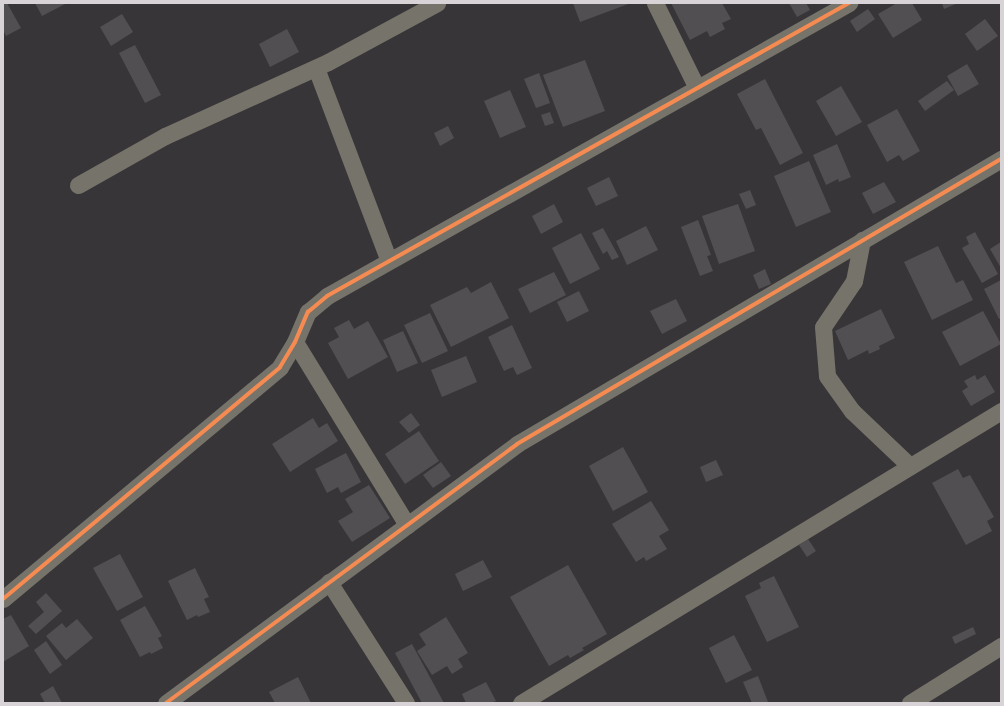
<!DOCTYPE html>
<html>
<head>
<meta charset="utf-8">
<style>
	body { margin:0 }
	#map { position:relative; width:1004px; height:706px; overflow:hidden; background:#383538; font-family:"Archivo Narrow",sans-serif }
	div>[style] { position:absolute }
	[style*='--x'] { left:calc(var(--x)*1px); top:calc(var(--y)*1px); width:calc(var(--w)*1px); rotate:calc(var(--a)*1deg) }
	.building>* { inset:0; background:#524f52 }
	.minor>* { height:17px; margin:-8.5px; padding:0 8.5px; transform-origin:8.5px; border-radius:8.5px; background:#76736a }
	.cycleway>* { height:4px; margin:-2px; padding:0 2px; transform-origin:2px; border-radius:2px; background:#f68b52 }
	span { translate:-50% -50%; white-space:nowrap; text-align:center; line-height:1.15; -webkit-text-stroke:3px #393439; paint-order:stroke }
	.frame { position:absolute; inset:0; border:4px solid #d7d3d7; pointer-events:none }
</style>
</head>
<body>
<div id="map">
	<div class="building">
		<i style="clip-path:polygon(3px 3px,7px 3px,21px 28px,6px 36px,3px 30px)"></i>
		<i style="clip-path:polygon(35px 3px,67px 3px,42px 16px)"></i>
		<i style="clip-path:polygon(573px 3px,631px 3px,580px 22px)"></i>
		<i style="clip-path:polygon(671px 3px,722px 3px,731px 19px,722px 23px,725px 29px,710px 37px,707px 31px,690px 40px)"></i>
		<i style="clip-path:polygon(789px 3px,806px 3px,810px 10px,797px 17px)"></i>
		<i style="clip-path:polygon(897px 3px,912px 3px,922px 20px,893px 38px,878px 14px)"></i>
		<i style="clip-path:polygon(942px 3px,958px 3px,944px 9px)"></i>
		<i style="clip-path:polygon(868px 9px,875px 19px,857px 32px,850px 21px)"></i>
		<i style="clip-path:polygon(122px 14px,133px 32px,111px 46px,100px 27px)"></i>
		<i style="clip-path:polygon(985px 19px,998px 36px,977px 51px,965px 34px)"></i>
		<i style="clip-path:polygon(287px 29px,299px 52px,270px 67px,259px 44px)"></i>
		<i style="clip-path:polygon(135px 45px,161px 95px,145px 103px,119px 53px)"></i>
		<i style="clip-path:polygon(585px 60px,605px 111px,563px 127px,543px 75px)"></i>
		<i style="clip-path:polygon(967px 64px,979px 84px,958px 96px,947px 76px)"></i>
		<i style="clip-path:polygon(539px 73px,550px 103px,536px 108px,524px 79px)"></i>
		<i style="clip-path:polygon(765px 79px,803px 153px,780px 165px,761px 128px,756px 130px,737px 94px)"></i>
		<i style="clip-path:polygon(947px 81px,954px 90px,925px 111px,918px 101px)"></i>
		<i style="clip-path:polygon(841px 86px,862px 122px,836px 136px,816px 101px)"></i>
		<i style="clip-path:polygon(510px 90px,526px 127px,500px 138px,484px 101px)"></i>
		<i style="clip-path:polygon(897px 109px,920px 151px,903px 161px,899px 155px,887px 162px,867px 125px)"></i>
		<i style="clip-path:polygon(550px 112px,554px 123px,545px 126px,541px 115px)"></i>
		<i style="clip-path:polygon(448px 126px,454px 138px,440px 146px,434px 133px)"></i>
		<i style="clip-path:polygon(837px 144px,851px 177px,839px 182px,838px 179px,826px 185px,813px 155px)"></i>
		<i style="clip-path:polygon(809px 161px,831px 212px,796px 227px,774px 176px)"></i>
		<i style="clip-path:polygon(609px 177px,618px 196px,596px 206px,587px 188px)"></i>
		<i style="clip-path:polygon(884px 182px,896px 202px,873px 214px,862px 193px)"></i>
		<i style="clip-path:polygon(750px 190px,756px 205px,746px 209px,739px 194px)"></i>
		<i style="clip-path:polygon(554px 204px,563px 222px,541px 234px,532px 216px)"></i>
		<i style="clip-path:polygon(738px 204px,755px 251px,719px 264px,702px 216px)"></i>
		<i style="clip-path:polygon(698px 220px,711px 255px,707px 256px,713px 271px,700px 276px,681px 227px)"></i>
		<i style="clip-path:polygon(646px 226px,658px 250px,627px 265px,616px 241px)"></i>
		<i style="clip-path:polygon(603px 228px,619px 257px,612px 260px,607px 251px,603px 254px,592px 233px)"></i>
		<i style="clip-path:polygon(975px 232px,998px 274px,982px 283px,962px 248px,969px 244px,966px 237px)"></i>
		<i style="clip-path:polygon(581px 233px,600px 269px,570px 284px,552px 248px)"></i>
		<i style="clip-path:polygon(1001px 242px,1001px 268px,990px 249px)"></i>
		<i style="clip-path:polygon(938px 246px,956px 283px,963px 280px,973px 300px,932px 320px,904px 262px)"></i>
		<i style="clip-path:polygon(765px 269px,771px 284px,759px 289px,753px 275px)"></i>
		<i style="clip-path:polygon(554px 272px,566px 295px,530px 313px,518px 289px)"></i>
		<i style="clip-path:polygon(1001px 280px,1001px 318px,999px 319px,984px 289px)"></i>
		<i style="clip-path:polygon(491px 282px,509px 318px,451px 347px,430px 305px,467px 287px,471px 293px)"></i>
		<i style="clip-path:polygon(579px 291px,589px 311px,567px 322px,557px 302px)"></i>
		<i style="clip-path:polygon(676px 299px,687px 321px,662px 334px,650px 311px)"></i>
		<i style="clip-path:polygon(881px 309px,895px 338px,879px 346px,880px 349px,869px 354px,868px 350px,848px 360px,835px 331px)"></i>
		<i style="clip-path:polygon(983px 311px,1001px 344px,960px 366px,942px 332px)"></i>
		<i style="clip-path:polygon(430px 313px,448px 351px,422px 363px,404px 325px)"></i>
		<i style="clip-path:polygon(349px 320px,354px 329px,368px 321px,388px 357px,348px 379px,328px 343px,339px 337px,334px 328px)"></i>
		<i style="clip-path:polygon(512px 325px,532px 368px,517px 375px,513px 367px,504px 371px,488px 337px)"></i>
		<i style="clip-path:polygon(403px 331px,418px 363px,397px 372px,383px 340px)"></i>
		<i style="clip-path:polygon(466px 356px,477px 382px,442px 397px,431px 370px)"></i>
		<i style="clip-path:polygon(975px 375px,977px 380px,985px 375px,995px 392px,971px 406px,962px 391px,968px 387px,964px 381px)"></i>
		<i style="clip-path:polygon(411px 413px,420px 425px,409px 433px,399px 422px)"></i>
		<i style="clip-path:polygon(313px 418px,319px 428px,327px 423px,338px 441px,290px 472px,272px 444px)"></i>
		<i style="clip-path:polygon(419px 431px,439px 461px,405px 484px,385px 454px)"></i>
		<i style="clip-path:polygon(623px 447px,648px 492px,613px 511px,589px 466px)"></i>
		<i style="clip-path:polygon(346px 453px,361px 482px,341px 493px,338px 487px,327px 493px,315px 469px)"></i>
		<i style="clip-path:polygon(716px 460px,723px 475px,706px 482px,700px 467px)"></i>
		<i style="clip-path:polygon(441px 462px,451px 476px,433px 488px,423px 475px)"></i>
		<i style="clip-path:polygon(958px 469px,963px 478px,970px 475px,994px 517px,987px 521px,992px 531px,966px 545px,932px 483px)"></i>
		<i style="clip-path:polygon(369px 485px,390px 518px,352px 542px,338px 521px,353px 512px,345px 499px)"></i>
		<i style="clip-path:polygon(651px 501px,669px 530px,659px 536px,667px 549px,646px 561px,644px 557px,636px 562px,612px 524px)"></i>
		<i style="clip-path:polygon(808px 539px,816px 551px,807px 557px,799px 545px)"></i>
		<i style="clip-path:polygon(120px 554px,143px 597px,117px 611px,93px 568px)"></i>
		<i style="clip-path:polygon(483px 560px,492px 577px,463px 591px,455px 574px)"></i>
		<i style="clip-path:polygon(568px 565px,607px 634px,582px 648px,584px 650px,570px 658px,568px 655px,549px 666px,510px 597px)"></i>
		<i style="clip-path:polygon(195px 568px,209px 597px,204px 599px,210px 612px,198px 617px,197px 615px,187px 620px,168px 581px)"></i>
		<i style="clip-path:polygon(774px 576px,799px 627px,767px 642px,745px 596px,761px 588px,759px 583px)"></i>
		<i style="clip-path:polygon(46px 593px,62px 611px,36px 634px,28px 626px,44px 612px,36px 602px)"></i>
		<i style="clip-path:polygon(145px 606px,162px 636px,158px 638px,163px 648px,151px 654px,150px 652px,140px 657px,120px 620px)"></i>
		<i style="clip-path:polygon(11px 615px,29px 646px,3px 662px,3px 619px)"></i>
		<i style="clip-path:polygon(446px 617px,468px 653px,458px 659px,463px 667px,452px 674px,447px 666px,432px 675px,417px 651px,426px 645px,419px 634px)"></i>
		<i style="clip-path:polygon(77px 619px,93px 638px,66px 660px,46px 636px,62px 623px,66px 628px)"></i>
		<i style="clip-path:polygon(973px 627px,976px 634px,955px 644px,952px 637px)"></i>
		<i style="clip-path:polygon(734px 635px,752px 670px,726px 683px,709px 648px)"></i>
		<i style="clip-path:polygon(46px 641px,62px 665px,50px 674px,34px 650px)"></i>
		<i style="clip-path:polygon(412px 644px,444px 703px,422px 703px,395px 653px)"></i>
		<i style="clip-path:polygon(758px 676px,768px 702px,766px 703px,752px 703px,743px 682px)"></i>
		<i style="clip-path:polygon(298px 677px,311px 703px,275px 703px,269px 692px)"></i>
		<i style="clip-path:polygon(486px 682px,496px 701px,491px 703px,466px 703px,462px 694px)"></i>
		<i style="clip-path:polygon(53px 686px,62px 703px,45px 703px,40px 694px)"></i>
	</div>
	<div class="minor">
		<i style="--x:655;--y:3;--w:95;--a:63.7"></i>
		<i style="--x:316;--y:68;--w:206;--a:69.3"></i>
		<i style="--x:78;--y:185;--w:100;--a:-29.4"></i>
		<i style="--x:165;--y:136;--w:179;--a:-24.4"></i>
		<i style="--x:328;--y:62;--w:124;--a:-28.4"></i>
		<i style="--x:862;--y:240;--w:42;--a:101"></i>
		<i style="--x:854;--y:281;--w:55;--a:124"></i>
		<i style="--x:823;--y:327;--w:49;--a:85.3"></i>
		<i style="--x:827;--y:376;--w:43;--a:54.5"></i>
		<i style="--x:852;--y:411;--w:80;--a:43.5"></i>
		<i style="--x:295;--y:342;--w:215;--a:58.5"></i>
		<i style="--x:329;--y:582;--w:143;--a:57.5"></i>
		<i style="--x:3;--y:599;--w:361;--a:-39.9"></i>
		<i style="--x:280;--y:367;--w:29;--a:-59"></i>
		<i style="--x:295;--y:342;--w:33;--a:-67"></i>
		<i style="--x:308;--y:312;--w:25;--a:-40"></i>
		<i style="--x:327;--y:296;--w:599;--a:-29.31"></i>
		<i style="--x:166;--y:703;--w:436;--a:-36.4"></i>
		<i style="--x:517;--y:444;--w:562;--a:-30.49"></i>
		<i style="--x:521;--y:703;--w:562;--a:-31.31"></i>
		<i style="--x:910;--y:703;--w:107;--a:-32.1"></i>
	</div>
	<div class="cycleway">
		<i style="--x:3;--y:599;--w:361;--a:-39.9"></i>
		<i style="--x:280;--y:367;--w:29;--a:-59"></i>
		<i style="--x:295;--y:342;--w:33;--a:-67"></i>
		<i style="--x:308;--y:312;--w:25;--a:-40"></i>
		<i style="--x:327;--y:296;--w:599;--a:-29.31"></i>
		<i style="--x:166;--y:703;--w:436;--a:-36.4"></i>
		<i style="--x:517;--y:444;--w:562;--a:-30.49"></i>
	</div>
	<div class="frame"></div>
</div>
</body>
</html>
